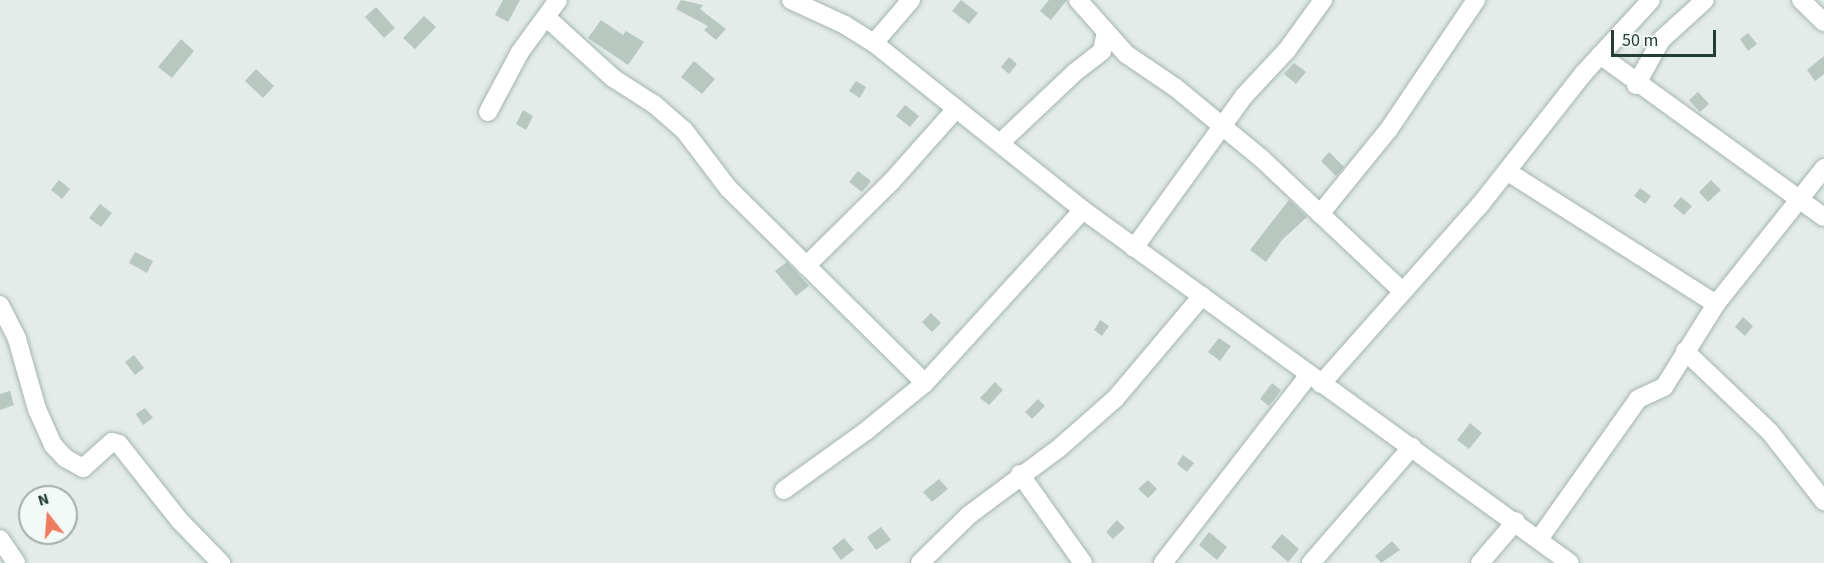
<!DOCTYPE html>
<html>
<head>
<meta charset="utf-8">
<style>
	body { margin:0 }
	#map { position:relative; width:1824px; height:563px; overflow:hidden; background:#e3ece8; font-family:"Source Sans 3",sans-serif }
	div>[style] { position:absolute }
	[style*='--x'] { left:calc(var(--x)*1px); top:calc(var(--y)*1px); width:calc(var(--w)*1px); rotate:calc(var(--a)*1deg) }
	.building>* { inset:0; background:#b8c7c0 }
	.roads { filter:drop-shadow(0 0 2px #a6b4af) drop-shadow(0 0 2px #a6b4af) }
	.minor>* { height:18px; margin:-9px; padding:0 9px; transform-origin:9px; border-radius:9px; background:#fff }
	span { translate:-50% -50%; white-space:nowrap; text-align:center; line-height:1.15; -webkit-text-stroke:5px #f3f9f6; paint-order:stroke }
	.north { position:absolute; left:18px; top:485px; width:60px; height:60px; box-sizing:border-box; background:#f3f9f6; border:2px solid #a0aea9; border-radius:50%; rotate:343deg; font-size:16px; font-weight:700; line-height:24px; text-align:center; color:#233d35 }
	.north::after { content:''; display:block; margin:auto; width:21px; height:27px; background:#ee7c5f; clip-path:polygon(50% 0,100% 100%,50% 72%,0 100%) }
	.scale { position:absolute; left:1611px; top:30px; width:105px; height:27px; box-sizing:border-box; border:3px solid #233d35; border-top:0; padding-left:8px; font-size:18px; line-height:21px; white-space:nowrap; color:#233d35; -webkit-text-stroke:4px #f3f9f6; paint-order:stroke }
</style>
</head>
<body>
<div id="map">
	<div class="building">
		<i style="clip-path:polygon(503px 0,520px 0,508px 22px,495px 15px)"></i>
		<i style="clip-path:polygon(681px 0,703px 5px,700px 9px,726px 29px,716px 40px,704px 30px,708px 26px,676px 9px)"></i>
		<i style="clip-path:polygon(961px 0,978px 13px,969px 24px,952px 11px)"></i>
		<i style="clip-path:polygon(1049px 0,1067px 0,1051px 20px,1040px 11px)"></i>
		<i style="clip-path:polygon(376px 7px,395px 28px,384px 38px,365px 17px)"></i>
		<i style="clip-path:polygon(424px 16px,436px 27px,415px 49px,403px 38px)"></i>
		<i style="clip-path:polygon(601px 20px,623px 35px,626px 31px,644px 42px,628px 65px,588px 38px)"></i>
		<i style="clip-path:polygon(1748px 33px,1757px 44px,1748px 51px,1740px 39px)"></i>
		<i style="clip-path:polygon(181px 39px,194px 51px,172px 78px,158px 67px)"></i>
		<i style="clip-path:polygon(1824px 56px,1824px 74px,1815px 81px,1807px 70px)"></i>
		<i style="clip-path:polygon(1009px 57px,1017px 64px,1009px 74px,1001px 67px)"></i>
		<i style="clip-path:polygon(694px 61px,715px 79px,702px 94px,681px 77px)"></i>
		<i style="clip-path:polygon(1294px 63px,1306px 72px,1296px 84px,1284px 74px)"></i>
		<i style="clip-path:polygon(256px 69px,274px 86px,263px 98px,245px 81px)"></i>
		<i style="clip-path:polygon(856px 81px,866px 87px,860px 98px,849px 91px)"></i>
		<i style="clip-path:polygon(1698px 92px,1709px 104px,1700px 112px,1689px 100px)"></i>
		<i style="clip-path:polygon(905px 105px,919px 116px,910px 127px,896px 116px)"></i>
		<i style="clip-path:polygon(523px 110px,533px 116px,526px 130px,516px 124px)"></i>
		<i style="clip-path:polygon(1329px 152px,1344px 167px,1336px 176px,1321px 161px)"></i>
		<i style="clip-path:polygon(858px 171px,871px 181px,862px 192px,849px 182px)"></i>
		<i style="clip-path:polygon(59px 180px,70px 189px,62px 199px,51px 190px)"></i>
		<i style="clip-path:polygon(1711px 180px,1721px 190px,1708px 202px,1699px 192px)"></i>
		<i style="clip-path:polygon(1640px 188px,1651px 196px,1645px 204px,1634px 196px)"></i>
		<i style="clip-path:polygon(1681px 197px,1692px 206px,1684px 215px,1673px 206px)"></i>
		<i style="clip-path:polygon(1289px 200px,1307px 217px,1282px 240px,1266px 262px,1250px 250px)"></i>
		<i style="clip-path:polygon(100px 204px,112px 213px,101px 227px,89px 218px)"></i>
		<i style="clip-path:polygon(135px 252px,153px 261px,147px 273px,129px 263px)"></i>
		<i style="clip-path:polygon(787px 262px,809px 286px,796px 296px,775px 271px)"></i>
		<i style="clip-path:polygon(931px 313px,941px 323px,932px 332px,922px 322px)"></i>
		<i style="clip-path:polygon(1743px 317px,1753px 326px,1745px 336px,1735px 327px)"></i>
		<i style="clip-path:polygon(1100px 320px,1109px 326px,1102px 336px,1094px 330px)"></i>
		<i style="clip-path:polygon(1219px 338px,1231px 346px,1220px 361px,1208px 352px)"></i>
		<i style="clip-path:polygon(134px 355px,144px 368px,135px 375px,125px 362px)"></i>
		<i style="clip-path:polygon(995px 382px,1003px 390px,989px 405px,980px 398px)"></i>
		<i style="clip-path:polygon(1272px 383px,1281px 390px,1269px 406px,1260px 399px)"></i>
		<i style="clip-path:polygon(10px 391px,14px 405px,0 410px,0 394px)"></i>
		<i style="clip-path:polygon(1038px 399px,1045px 406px,1032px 419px,1025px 412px)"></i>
		<i style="clip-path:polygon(145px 408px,153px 418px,143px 425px,136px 414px)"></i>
		<i style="clip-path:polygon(1470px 423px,1482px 433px,1469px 449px,1457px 440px)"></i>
		<i style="clip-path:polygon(1183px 455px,1194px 463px,1187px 472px,1177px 464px)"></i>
		<i style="clip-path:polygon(939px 479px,948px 489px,932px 502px,923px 492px)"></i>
		<i style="clip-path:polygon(1148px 480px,1157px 489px,1148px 498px,1138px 489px)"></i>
		<i style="clip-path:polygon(1117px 520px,1125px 528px,1113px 539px,1106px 532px)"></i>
		<i style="clip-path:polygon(881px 527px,891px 540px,876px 550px,867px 537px)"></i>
		<i style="clip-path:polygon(1209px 532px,1227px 547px,1217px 560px,1199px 545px)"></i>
		<i style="clip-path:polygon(1282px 534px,1299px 549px,1288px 562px,1271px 547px)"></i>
		<i style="clip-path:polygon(844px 538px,854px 550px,841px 560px,832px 548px)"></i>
		<i style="clip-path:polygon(1392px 541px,1400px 550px,1381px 563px,1375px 556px)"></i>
	</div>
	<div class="roads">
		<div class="minor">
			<i style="--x:791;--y:0;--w:60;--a:24.8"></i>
			<i style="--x:845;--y:25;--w:34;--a:32"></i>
			<i style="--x:874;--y:43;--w:268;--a:38.6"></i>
			<i style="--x:1083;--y:210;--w:601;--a:35.94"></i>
			<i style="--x:1078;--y:0;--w:72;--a:48.4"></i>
			<i style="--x:1126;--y:54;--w:60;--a:34.2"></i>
			<i style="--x:1176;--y:88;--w:110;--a:39.5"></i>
			<i style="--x:1261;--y:158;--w:195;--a:43.3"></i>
			<i style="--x:1801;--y:0;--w:32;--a:44"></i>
			<i style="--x:546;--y:17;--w:91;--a:42.3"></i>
			<i style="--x:613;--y:78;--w:50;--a:32.7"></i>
			<i style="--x:655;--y:105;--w:38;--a:41"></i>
			<i style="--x:684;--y:130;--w:73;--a:52.8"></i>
			<i style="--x:728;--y:188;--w:277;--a:44.7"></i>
			<i style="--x:874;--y:43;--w:57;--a:-49.3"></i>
			<i style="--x:1600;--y:55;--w:276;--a:35.9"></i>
			<i style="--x:1636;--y:85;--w:51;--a:-60.9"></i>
			<i style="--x:1661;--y:40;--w:59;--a:-42.3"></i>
			<i style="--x:488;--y:112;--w:68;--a:-61.9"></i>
			<i style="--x:520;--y:52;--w:64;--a:-53.8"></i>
			<i style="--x:1000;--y:143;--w:102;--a:-43.4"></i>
			<i style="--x:1074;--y:73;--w:36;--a:-38"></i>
			<i style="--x:1102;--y:51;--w:19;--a:-78"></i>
			<i style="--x:1508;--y:172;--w:246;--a:32.4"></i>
			<i style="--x:1320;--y:214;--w:109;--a:-50.9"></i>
			<i style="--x:1389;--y:129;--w:156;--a:-56"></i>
			<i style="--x:1134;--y:248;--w:188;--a:-54.1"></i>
			<i style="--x:1244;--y:96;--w:63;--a:-46.9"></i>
			<i style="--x:1287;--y:50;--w:62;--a:-54.2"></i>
			<i style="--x:806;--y:266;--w:120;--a:-44.7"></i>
			<i style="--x:891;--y:182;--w:98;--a:-48.3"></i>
			<i style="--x:0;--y:305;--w:38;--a:63"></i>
			<i style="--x:17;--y:339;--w:73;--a:74.1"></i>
			<i style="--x:37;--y:409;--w:39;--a:66"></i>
			<i style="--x:53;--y:445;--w:18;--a:47"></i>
			<i style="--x:65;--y:458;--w:21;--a:29"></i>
			<i style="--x:83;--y:468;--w:39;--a:-42"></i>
			<i style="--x:112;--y:442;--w:7;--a:16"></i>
			<i style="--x:119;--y:444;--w:98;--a:51.6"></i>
			<i style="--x:180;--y:521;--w:59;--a:45.7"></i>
			<i style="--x:1685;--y:351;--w:117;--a:43.6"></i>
			<i style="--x:1770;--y:432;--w:88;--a:52"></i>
			<i style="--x:1321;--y:384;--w:239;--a:-48.4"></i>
			<i style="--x:1480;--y:205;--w:167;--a:-51.8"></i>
			<i style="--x:1583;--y:74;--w:100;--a:-47.4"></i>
			<i style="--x:1020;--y:474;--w:109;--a:54.7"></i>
			<i style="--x:784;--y:490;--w:101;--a:-35.7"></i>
			<i style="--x:866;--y:431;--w:76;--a:-39.1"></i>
			<i style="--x:925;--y:383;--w:234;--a:-47.6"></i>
			<i style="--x:0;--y:539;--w:29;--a:56"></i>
			<i style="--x:1539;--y:539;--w:171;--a:-54.7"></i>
			<i style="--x:1638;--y:399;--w:29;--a:-25"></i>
			<i style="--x:1664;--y:387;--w:98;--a:-57.9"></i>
			<i style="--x:1716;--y:304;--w:174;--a:-51.5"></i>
			<i style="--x:920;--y:563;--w:69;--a:-44.4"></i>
			<i style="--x:969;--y:515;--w:111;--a:-36.6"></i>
			<i style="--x:1058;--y:449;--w:76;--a:-41.3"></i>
			<i style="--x:1115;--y:399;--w:135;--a:-49.8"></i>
			<i style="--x:1163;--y:563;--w:237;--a:-52.2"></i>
			<i style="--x:1311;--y:563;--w:154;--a:-49"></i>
			<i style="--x:1480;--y:563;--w:55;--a:-49.4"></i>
		</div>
	</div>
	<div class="north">N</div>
	<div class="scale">50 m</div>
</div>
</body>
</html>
